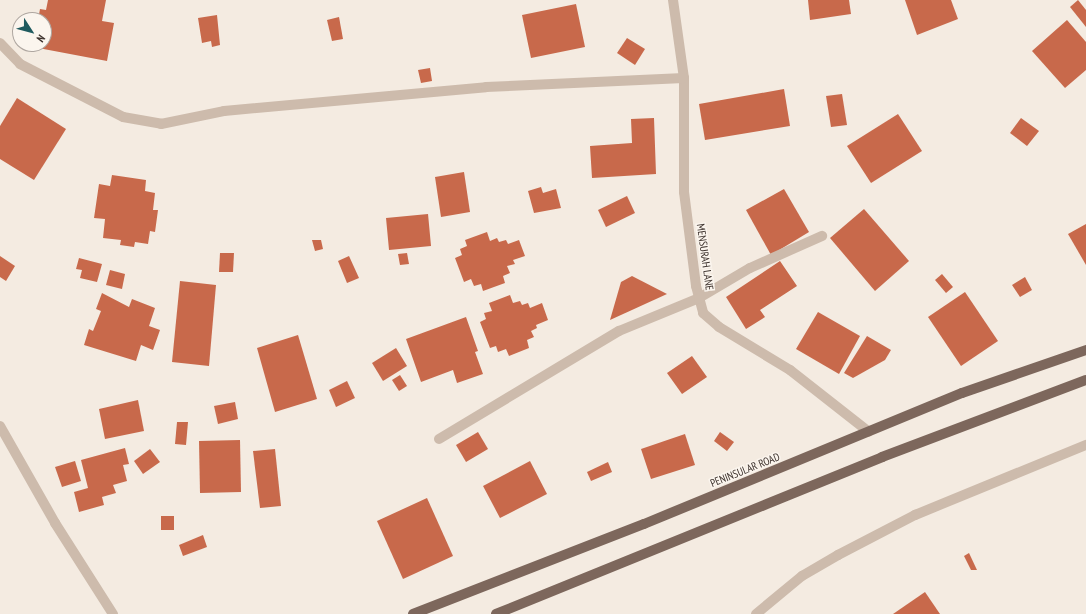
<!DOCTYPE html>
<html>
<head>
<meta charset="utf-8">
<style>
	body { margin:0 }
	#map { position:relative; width:1086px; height:614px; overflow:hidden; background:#f4ebe1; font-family:"PT Sans Narrow",sans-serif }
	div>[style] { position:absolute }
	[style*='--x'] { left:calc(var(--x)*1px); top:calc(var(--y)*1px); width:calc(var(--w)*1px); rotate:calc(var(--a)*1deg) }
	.building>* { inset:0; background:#c8694b }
	.street>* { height:10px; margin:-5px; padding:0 5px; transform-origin:5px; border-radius:5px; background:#cdbbac }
	.primary>* { height:10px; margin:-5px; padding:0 5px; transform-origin:5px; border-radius:5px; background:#7d675c }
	span { translate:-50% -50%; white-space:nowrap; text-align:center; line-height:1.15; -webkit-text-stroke:3px #fbf5ee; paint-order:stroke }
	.street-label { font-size:11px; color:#3b302b }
	.north { position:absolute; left:12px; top:12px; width:40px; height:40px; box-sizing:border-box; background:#fbf5ee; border:1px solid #aea6a0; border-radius:50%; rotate:126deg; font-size:11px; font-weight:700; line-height:16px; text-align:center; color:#3b302b }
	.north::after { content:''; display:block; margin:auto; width:14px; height:18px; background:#1f5a5e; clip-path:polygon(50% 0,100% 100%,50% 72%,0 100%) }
</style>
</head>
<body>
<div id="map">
	<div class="building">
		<i style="clip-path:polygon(48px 0,106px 0,102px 21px,114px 23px,107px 61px,33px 47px,33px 44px,44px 44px,44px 20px,38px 20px,40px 9px,46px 10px)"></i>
		<i style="clip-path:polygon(808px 0,849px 0,851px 14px,810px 20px)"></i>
		<i style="clip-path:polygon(905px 0,951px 0,958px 19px,917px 35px)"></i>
		<i style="clip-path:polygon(1078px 0,1086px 10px,1086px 27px,1070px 7px)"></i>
		<i style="clip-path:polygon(576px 4px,585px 47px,531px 58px,522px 15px)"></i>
		<i style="clip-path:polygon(217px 15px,220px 45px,212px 47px,211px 41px,202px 43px,198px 18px)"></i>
		<i style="clip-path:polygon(339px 17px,343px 39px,332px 41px,327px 20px)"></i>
		<i style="clip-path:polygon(1067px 20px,1086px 42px,1086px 70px,1065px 88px,1032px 51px)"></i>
		<i style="clip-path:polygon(627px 38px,645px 49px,635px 65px,617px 53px)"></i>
		<i style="clip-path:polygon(430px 68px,432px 81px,421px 83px,418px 70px)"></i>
		<i style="clip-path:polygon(784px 89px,790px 126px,705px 140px,699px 104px)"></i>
		<i style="clip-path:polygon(842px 94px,847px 125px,831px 127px,826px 96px)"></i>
		<i style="clip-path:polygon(17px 98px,66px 129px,34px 180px,0 159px,0 126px)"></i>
		<i style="clip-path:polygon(898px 114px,922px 151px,871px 183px,847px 146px)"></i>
		<i style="clip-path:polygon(654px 118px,656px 174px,592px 178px,590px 146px,632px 143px,631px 119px)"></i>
		<i style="clip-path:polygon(1021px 118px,1039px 131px,1027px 146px,1010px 133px)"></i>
		<i style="clip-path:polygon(464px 172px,470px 212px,441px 217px,435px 177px)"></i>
		<i style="clip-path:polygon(112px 175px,146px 180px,145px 191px,155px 193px,153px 210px,158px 210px,155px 232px,150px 231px,148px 244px,135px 242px,134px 247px,120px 245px,121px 240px,103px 238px,105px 219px,94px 218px,99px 184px,110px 186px)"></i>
		<i style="clip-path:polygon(541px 187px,543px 193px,556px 189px,561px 208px,534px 213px,528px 191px)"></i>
		<i style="clip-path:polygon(784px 189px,809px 232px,771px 255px,746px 210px)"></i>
		<i style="clip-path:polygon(627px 196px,635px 213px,606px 227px,598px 210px)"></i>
		<i style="clip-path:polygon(864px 209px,909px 261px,875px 291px,830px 238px)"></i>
		<i style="clip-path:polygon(428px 214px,431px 246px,389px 250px,386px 218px)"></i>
		<i style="clip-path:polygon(1086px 224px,1086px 265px,1068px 234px)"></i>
		<i style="clip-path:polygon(487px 232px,490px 241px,497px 238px,499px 242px,506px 240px,508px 244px,519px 240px,525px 256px,513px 260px,515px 264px,507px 266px,510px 273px,503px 276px,505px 283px,483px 291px,481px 284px,474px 286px,471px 279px,464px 282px,455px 258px,462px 255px,460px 249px,467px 246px,465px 240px)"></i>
		<i style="clip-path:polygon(312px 240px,321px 240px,323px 249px,315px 251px)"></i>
		<i style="clip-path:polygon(220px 253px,234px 253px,233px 272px,219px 272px)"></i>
		<i style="clip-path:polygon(407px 253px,409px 264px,400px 265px,398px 254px)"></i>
		<i style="clip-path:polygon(0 256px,15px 266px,6px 281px,0 277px)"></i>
		<i style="clip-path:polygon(349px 256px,359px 278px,347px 283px,338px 261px)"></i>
		<i style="clip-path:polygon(79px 258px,102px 264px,97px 282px,80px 278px,82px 270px,76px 269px)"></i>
		<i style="clip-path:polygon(780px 261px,797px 286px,760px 310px,765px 317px,746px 329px,726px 297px)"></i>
		<i style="clip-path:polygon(110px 270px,125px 274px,122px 289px,106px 285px)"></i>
		<i style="clip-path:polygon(942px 274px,953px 287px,946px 293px,935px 280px)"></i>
		<i style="clip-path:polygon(632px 276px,667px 294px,610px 320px,621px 282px)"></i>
		<i style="clip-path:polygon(1025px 277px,1032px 290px,1020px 297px,1012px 285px)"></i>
		<i style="clip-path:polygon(180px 281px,216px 285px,209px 366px,172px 362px)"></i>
		<i style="clip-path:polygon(965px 292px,998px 341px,961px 366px,928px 317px)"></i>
		<i style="clip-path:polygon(102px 293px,129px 307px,132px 299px,155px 308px,149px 326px,160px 330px,153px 350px,141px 345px,136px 361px,84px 345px,89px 329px,93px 331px,101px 311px,96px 309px)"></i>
		<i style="clip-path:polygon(510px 295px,513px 303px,520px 301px,522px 305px,528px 303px,530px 308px,542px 303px,548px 320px,536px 325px,537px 328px,531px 331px,534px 337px,527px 340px,529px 348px,509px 356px,506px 349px,498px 352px,496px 346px,490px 348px,480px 322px,486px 319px,484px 313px,492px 311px,489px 303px)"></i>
		<i style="clip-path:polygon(818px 312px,860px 336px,839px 374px,796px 349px)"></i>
		<i style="clip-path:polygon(466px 317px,478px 351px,475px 352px,483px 374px,457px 383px,453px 370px,421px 382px,406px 339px)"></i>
		<i style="clip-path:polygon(298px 335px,317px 399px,275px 412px,257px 348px)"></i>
		<i style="clip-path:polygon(867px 336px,891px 350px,885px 360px,853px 378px,844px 373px)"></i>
		<i style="clip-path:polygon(396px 348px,407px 366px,383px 381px,372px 363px)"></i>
		<i style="clip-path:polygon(692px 356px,707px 377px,682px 394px,667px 373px)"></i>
		<i style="clip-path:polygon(400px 375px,407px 386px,399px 391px,392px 380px)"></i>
		<i style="clip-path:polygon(347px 381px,355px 398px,336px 407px,329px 390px)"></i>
		<i style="clip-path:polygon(138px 400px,144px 431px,105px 439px,99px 409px)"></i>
		<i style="clip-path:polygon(235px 402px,238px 419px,218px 424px,214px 406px)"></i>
		<i style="clip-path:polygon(177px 422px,188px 422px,186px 445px,175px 444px)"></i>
		<i style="clip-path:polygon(478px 432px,488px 449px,466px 462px,456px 445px)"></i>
		<i style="clip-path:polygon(720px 432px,734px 442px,727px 451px,714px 441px)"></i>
		<i style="clip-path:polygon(685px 434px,695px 465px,651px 479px,641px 449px)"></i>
		<i style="clip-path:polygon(240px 440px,241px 492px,200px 493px,199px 441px)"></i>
		<i style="clip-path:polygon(125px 448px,129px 464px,123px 465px,127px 481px,113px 485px,116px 493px,102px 497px,104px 505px,79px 512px,74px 492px,88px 488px,81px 460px)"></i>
		<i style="clip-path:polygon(150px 449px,160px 462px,143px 474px,134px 461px)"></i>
		<i style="clip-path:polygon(275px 449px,281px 506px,260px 508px,253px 451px)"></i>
		<i style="clip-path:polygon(75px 461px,81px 481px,62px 487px,55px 467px)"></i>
		<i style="clip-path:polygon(530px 461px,547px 494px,500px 518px,483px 486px)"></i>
		<i style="clip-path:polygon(608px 462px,612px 472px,591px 481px,587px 472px)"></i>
		<i style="clip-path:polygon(427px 498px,453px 556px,403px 579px,377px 521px)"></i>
		<i style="clip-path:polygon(161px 516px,174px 516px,174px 530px,161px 530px)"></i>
		<i style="clip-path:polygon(203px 535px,207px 547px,183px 556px,179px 545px)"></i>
		<i style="clip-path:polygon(969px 553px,977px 570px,971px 570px,964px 556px)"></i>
		<i style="clip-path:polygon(925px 592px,940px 614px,893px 614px)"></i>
	</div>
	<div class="street">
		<i style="--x:673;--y:0;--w:79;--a:82"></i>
		<i style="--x:684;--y:78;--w:114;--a:90"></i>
		<i style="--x:684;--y:192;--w:95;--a:82.7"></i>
		<i style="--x:696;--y:286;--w:28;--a:75"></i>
		<i style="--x:703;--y:313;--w:21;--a:41"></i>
		<i style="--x:719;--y:327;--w:83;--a:31.2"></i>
		<i style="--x:790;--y:370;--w:100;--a:38.1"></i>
		<i style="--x:0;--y:43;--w:29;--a:46"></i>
		<i style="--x:20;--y:64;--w:116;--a:27.2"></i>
		<i style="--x:123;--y:117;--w:39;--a:10"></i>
		<i style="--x:161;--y:124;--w:64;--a:-11.7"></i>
		<i style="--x:224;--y:111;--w:263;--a:-5.2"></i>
		<i style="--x:486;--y:87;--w:198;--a:-2.6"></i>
		<i style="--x:0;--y:426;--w:112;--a:60.4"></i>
		<i style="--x:55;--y:523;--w:108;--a:57.5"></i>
		<i style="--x:439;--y:439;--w:210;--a:-31"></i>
		<i style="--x:619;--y:331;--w:87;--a:-22.4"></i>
		<i style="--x:699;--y:298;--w:59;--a:-30.5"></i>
		<i style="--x:750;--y:268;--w:79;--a:-24"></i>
		<i style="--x:756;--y:614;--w:60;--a:-39.6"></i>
		<i style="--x:802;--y:576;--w:42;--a:-30.3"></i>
		<i style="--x:838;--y:555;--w:87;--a:-27.5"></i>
		<i style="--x:915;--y:515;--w:185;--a:-22.3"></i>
	</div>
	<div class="primary">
		<i style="--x:413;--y:614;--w:248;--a:-21.3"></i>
		<i style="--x:644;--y:524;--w:344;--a:-22.4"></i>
		<i style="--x:962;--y:393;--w:131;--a:-19.1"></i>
		<i style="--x:496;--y:614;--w:417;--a:-22.1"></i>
		<i style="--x:882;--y:457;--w:218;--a:-20.7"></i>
	</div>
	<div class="street-label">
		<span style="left:705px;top:257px;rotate:82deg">MENSURAH LANE</span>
		<span style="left:745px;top:470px;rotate:-22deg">PENINSULAR ROAD</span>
	</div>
	<div class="north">N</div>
</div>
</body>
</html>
